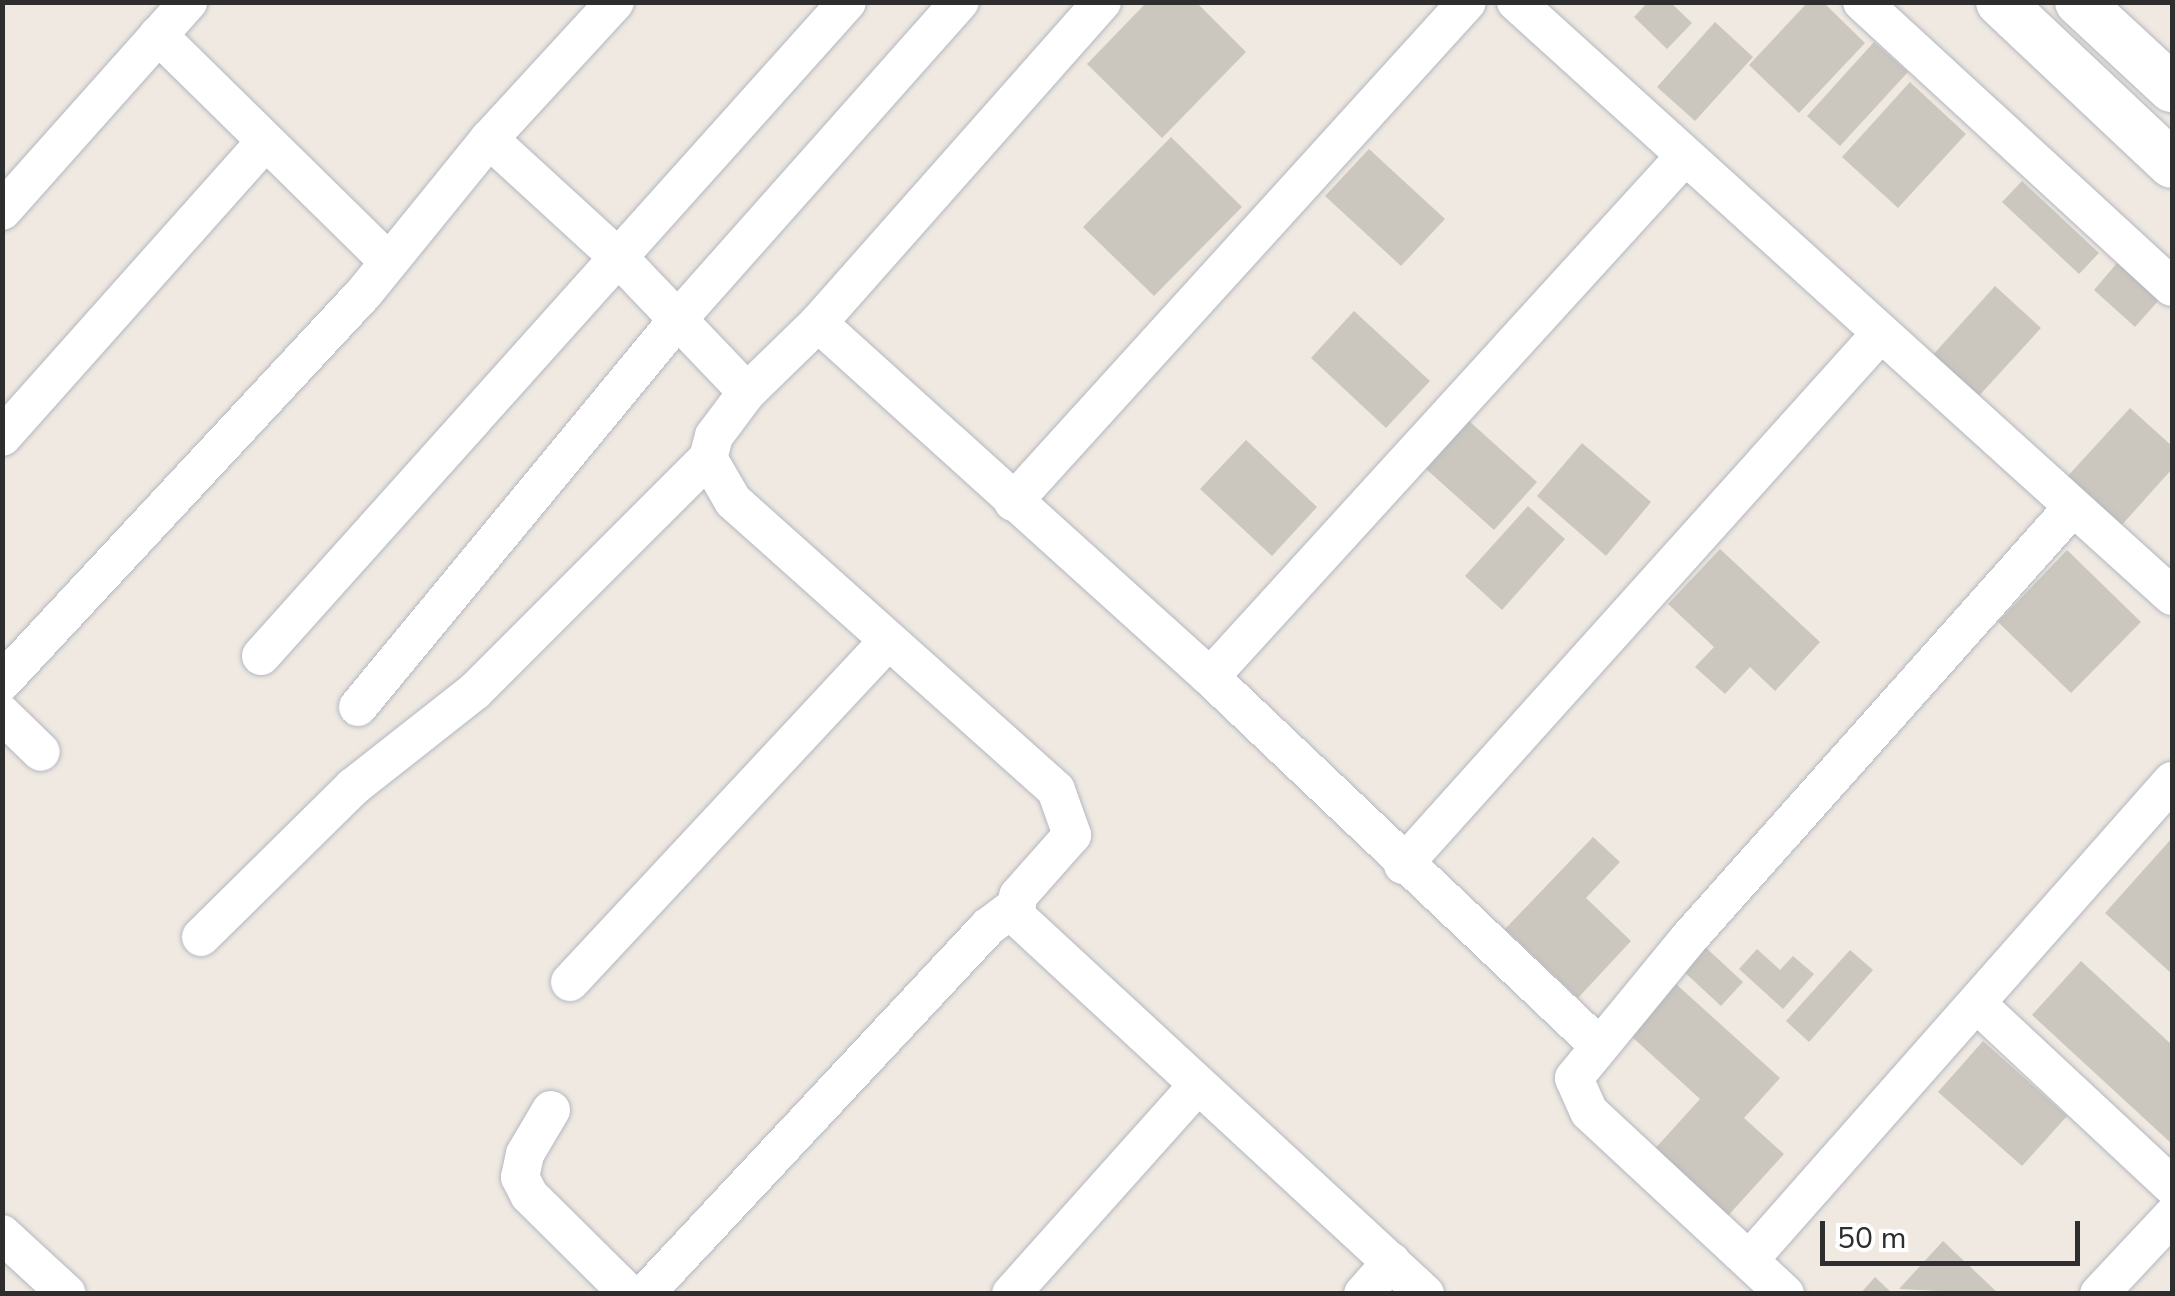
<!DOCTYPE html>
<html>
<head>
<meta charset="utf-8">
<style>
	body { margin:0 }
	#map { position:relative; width:2175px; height:1296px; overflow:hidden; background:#efe9e1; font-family:"Nunito Sans",sans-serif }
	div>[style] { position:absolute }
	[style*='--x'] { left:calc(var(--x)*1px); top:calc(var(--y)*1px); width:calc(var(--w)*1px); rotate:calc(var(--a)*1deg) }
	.building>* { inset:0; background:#cbc7bf }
	.roads { filter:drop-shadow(0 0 2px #b4b7c1) drop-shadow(0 0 2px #b4b7c1) }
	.minor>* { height:38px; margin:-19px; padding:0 19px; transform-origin:19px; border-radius:19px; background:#fff }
	.tertiary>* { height:48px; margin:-24px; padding:0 24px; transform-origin:24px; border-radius:24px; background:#fff }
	span { translate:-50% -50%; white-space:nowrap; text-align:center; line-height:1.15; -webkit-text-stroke:8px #fff; paint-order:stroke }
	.frame { position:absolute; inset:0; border:5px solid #2e2e2e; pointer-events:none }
	.scale { position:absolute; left:1820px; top:1221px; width:260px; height:45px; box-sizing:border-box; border:5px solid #2e2e2e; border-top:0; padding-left:12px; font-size:30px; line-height:35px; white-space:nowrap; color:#2e2e2e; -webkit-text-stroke:8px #fff; paint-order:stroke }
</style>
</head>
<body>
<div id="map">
	<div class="building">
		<i style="clip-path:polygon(1147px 2px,1196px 2px,1246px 52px,1162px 138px,1087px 64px)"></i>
		<i style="clip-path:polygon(1648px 2px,1670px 2px,1692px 23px,1667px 49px,1634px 17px)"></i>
		<i style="clip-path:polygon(1808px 2px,1823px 2px,1865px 43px,1799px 113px,1749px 65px)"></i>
		<i style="clip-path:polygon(1715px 22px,1753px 57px,1695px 121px,1657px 87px)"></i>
		<i style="clip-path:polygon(1874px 42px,1908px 72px,1840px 146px,1807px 116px)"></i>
		<i style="clip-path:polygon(1910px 82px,1966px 134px,1898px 208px,1842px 157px)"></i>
		<i style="clip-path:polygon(1171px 137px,1242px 207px,1154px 296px,1083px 227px)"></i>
		<i style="clip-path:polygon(1369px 149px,1445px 219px,1401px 266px,1325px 196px)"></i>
		<i style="clip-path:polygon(2022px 181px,2099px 253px,2079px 274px,2002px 202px)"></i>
		<i style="clip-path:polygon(2117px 263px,2159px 300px,2135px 327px,2094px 290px)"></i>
		<i style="clip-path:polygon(1995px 286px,2041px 328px,1977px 398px,1931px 357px)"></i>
		<i style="clip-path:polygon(1354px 311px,1430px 381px,1386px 428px,1311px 358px)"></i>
		<i style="clip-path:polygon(2130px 408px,2172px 446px,2172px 469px,2120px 527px,2066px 478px)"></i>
		<i style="clip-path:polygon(1469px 421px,1537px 482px,1494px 530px,1426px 469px)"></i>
		<i style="clip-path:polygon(1246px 440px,1317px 507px,1272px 556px,1200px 489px)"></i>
		<i style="clip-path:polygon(1582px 443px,1651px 502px,1606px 556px,1537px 496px)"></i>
		<i style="clip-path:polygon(1528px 506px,1565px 539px,1502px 610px,1465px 576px)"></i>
		<i style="clip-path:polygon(1720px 549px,1820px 642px,1775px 691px,1750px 667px,1725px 694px,1695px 667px,1714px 647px,1668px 604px)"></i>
		<i style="clip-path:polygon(2067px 550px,2141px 622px,2071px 693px,1998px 622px)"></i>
		<i style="clip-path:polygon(1593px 837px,1620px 862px,1586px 898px,1631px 941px,1578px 998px,1505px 929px)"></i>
		<i style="clip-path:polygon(2172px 838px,2172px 974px,2105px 913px)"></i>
		<i style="clip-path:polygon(1703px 945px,1743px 982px,1721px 1006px,1681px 969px)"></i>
		<i style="clip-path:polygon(1757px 949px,1780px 970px,1793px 956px,1814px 974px,1783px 1009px,1739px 969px)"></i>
		<i style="clip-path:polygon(1850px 950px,1873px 970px,1809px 1042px,1786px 1021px)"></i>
		<i style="clip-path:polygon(2081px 961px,2172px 1045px,2172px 1144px,2032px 1015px)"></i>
		<i style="clip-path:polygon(1676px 984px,1780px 1078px,1744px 1118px,1784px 1154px,1725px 1219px,1652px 1152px,1700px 1099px,1630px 1035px)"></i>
		<i style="clip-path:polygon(1983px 1041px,2067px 1116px,2022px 1166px,1938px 1092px)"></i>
		<i style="clip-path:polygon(1943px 1241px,1999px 1294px,1899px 1289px)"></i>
		<i style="clip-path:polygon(1875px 1277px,1893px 1294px,1860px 1294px)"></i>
	</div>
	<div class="roads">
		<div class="minor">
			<i style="--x:1102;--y:2;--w:429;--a:131.5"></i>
			<i style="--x:818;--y:323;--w:99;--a:135.8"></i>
			<i style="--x:747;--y:392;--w:55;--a:126.9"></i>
			<i style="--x:714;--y:436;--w:23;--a:105"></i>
			<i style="--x:708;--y:458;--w:50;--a:59.8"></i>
			<i style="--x:733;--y:501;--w:433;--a:41.8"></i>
			<i style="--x:1056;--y:790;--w:48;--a:70.4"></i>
			<i style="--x:1072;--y:835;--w:81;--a:131.5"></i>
			<i style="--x:1018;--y:896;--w:20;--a:96"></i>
			<i style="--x:1016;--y:916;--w:557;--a:42.74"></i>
			<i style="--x:1516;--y:2;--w:885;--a:42.16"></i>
			<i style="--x:1862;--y:2;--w:421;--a:42.6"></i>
			<i style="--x:158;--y:35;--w:322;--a:44.5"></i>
			<i style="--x:489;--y:139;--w:176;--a:42.5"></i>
			<i style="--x:619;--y:258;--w:185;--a:46.3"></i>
			<i style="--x:2;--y:211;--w:280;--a:-48.3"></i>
			<i style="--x:818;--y:323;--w:528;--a:42.08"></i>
			<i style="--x:1210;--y:677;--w:533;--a:43.48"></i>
			<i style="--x:2;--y:437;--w:395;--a:-48.3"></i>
			<i style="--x:1013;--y:502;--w:675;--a:-47.76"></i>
			<i style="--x:261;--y:656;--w:878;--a:-48.14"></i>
			<i style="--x:1210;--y:677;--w:705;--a:-47.64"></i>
			<i style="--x:2;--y:682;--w:531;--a:-47.06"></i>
			<i style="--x:364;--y:293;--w:198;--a:-50.9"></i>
			<i style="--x:489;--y:139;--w:186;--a:-47.4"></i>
			<i style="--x:358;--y:707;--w:504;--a:-50.47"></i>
			<i style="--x:679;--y:318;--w:423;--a:-48.4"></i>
			<i style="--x:2;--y:714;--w:54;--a:44.3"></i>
			<i style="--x:1403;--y:865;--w:715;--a:-48.06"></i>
			<i style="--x:201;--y:937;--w:214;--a:-44.6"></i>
			<i style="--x:353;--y:787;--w:155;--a:-38.2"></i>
			<i style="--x:475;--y:691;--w:330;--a:-45"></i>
			<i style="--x:570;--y:982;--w:466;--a:-47"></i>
			<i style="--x:1978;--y:1005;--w:265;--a:43"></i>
			<i style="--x:551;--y:1110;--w:51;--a:120.6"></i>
			<i style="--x:525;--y:1154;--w:24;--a:102"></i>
			<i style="--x:520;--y:1177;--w:20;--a:63"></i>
			<i style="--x:529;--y:1195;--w:141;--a:44.7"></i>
			<i style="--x:2;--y:1234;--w:88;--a:42.7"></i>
			<i style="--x:1749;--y:1260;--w:639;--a:-48.55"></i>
			<i style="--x:645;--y:1294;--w:502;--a:-46.94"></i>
			<i style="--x:988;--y:927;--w:31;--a:-37"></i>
			<i style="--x:1011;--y:1294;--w:280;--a:-48.2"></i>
			<i style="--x:1363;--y:1294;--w:43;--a:-48.8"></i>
			<i style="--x:1785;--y:1294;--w:267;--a:-137.1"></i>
			<i style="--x:1589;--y:1112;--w:37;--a:-114"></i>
			<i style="--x:1574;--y:1078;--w:181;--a:-50.6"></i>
			<i style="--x:1689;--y:938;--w:577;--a:-48.3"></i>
			<i style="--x:2099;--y:1294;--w:107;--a:-46.9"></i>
		</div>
		<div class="tertiary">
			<i style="--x:2000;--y:2;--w:236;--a:43.3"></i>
			<i style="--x:2079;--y:2;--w:127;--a:42.8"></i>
		</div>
	</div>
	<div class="frame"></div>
	<div class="scale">50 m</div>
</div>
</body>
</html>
